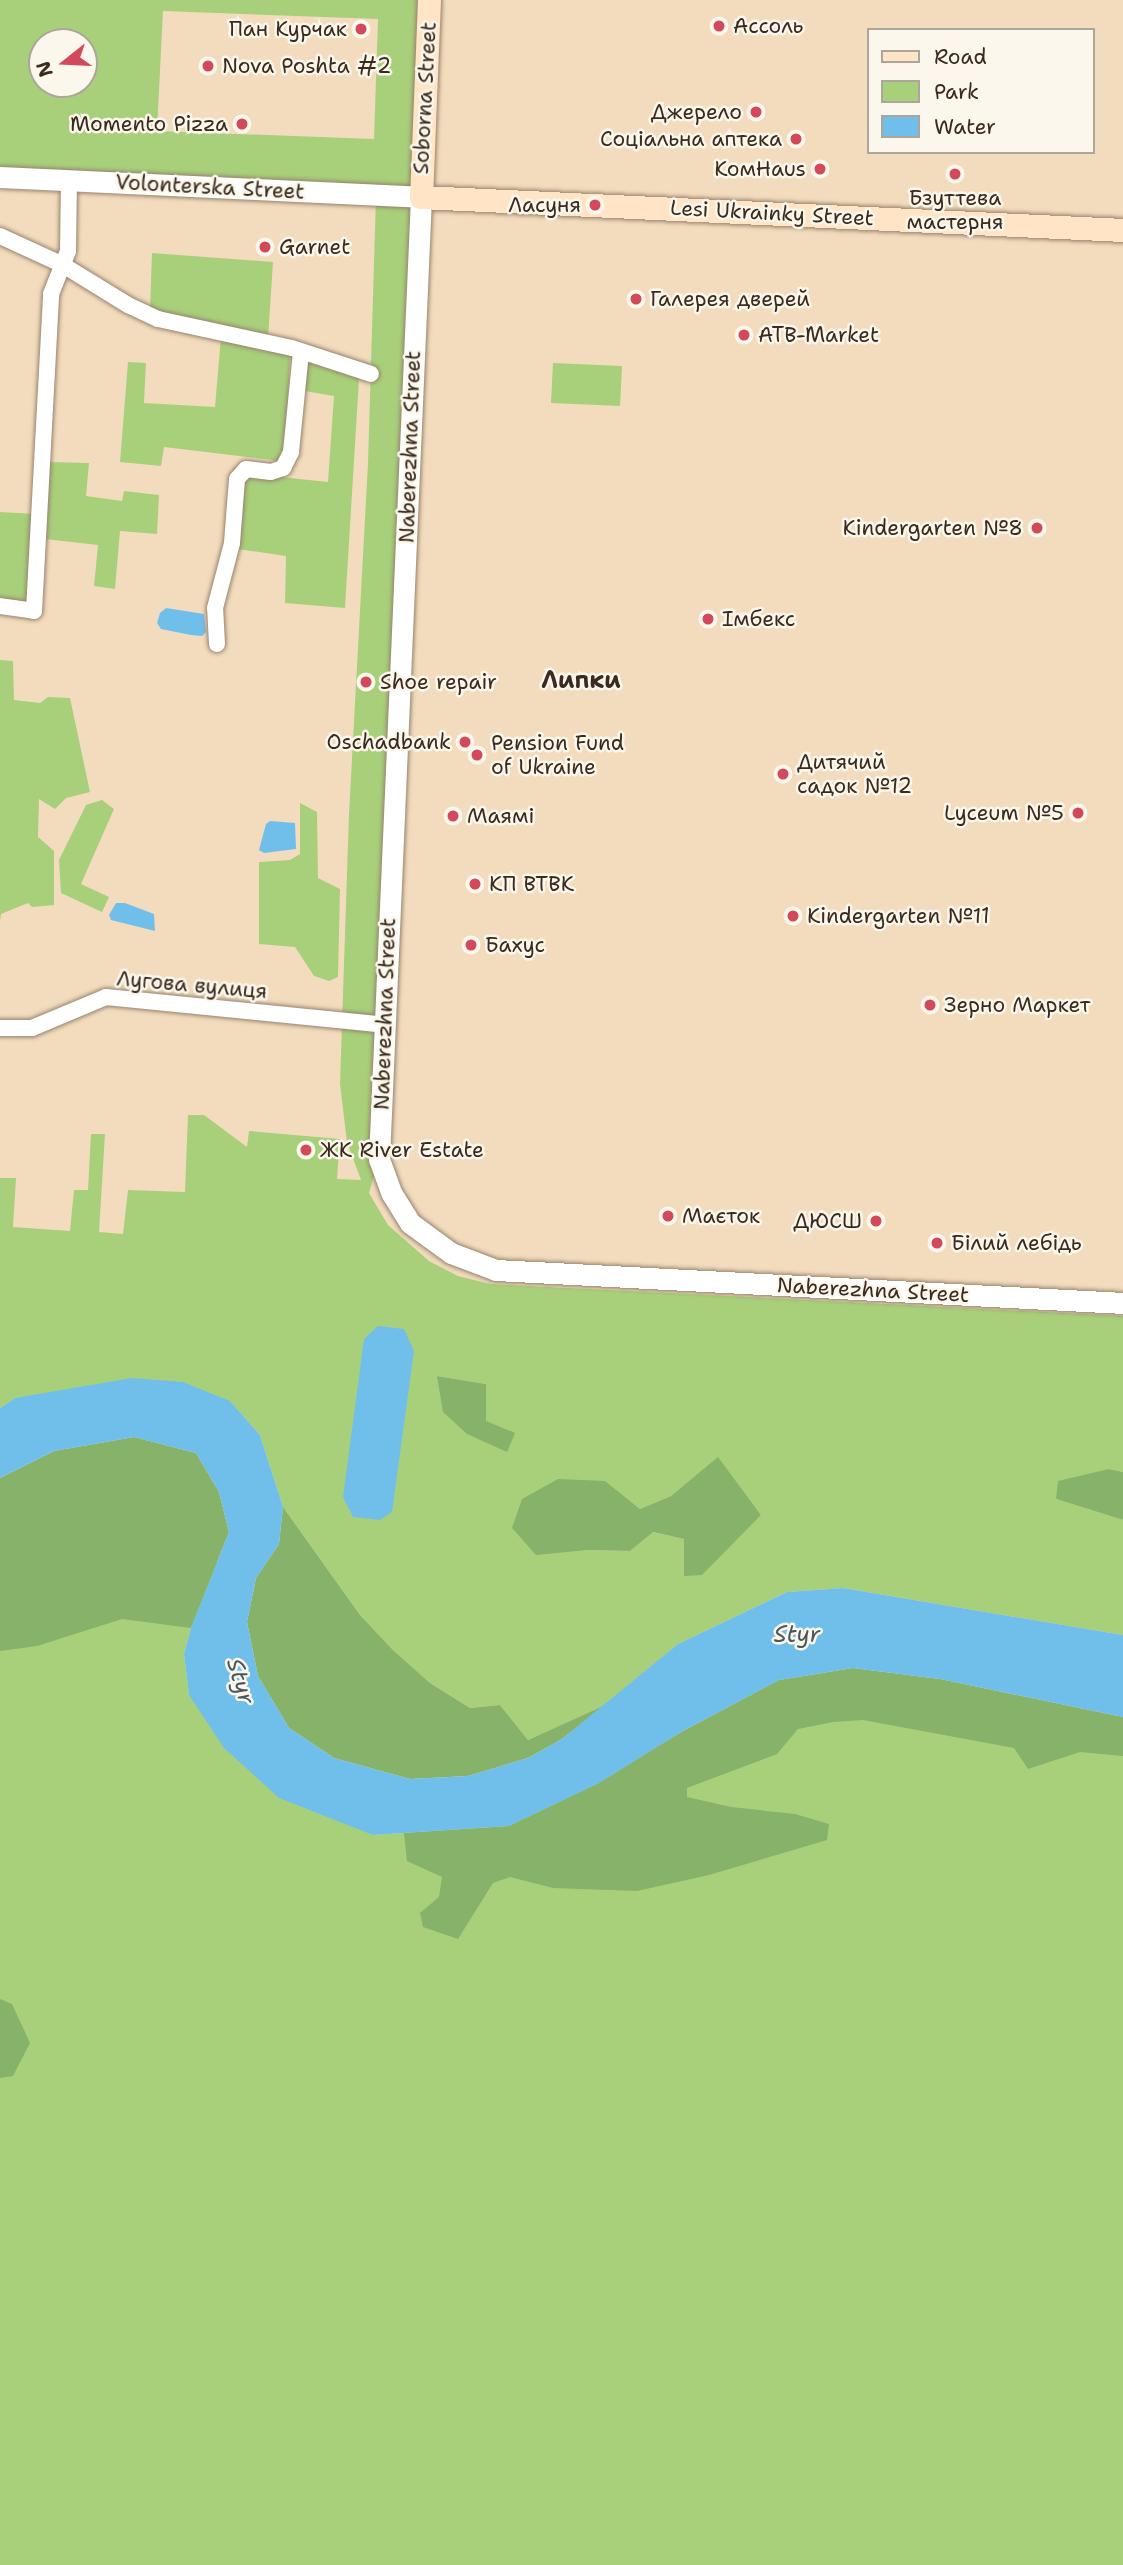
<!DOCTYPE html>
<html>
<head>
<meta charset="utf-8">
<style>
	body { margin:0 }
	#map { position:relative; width:1123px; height:2565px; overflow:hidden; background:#f3dcbd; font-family:"Shantell Sans",sans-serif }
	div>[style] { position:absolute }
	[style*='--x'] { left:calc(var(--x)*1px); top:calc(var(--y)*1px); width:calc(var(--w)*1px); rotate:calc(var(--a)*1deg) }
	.green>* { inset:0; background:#a8d07a }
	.forest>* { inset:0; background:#86b26a }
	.water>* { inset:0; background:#70bfeb }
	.roads { filter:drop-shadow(0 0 2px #97836e) drop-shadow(0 0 2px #97836e) }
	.minor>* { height:16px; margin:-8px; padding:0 8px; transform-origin:8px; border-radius:8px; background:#fff }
	.tertiary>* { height:21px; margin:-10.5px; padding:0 10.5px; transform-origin:10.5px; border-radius:10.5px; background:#fff }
	.secondary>* { height:23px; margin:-11.5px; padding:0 11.5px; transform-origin:11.5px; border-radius:11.5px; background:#ffe4c6 }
	.dots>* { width:19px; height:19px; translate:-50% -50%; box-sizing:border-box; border:4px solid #fbf7ec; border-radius:50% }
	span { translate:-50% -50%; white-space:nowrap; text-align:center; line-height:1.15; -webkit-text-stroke:5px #fbf7ec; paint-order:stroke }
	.poi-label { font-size:21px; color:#3b2a1e }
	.left { translate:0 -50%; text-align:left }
	.right { translate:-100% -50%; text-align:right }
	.street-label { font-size:21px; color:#3b2a1e }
	.water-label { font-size:23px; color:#4b575c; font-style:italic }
	.quarter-label { font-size:24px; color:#3b2a1e; font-weight:700 }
	.legend { position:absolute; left:867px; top:28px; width:228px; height:126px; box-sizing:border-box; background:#fbf7ec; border:2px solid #aea59a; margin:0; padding:9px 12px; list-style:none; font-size:21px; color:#3b2a1e }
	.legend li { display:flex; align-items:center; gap:14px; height:35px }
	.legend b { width:35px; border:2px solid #aea59a }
	.north { position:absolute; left:28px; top:28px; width:70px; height:70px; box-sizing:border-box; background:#fbf7ec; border:2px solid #aea59a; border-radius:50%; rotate:252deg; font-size:19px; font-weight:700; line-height:28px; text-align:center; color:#3b2a1e }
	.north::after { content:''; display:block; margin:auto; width:24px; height:32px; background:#d1495b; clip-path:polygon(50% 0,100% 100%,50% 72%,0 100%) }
</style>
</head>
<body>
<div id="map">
	<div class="green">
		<i style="clip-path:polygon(evenodd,0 0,429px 0,379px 1159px,369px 1193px,388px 1225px,429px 1261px,458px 1276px,490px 1284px,1123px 1316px,1123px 1472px,1109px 1469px,1056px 1499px,1123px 1520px,1123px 1635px,843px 1588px,787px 1592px,678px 1644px,605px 1705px,528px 1740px,500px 1705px,470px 1708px,430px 1683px,393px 1650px,360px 1615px,283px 1507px,260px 1435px,230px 1401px,15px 1398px,0 1408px,0 1178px,16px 1178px,13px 1227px,70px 1231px,74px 1190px,88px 1190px,91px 1134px,105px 1134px,99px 1232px,123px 1234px,128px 1190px,185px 1192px,188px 1115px,204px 1115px,247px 1147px,249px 1131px,340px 1139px,337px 1179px,361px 1180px,347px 1142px,340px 1084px,349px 814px,368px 463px,376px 196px,0 177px,0 0,163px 11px,378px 19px,374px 139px,157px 131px,163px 11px,0 0,42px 42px,84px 42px,84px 84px,42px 84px,42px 42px,0 0,437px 1376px,486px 1384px,486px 1421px,437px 1376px,0 0,718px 1458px,761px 1515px,685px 1576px,685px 1539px,652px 1532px,630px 1551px,587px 1550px,605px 1482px,640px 1509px,671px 1496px,718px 1458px)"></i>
		<i style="clip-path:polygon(152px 253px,273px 262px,268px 338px,150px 309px)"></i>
		<i style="clip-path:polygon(221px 337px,284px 351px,290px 356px,286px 446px,282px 461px,164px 447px,161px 466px,120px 462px,128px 362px,146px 363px,144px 403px,215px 407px)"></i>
		<i style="clip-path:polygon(305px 362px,356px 375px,359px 379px,345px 608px,285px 603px,286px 556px,238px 549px,244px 479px,252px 474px,328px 482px,334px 396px,299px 390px)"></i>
		<i style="clip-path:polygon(553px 363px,622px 366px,620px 406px,551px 403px)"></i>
		<i style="clip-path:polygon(49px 462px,89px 463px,86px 496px,122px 501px,124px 491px,159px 495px,157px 534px,120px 531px,115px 589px,94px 586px,98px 545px,45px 539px)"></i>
		<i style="clip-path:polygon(0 512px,36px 514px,29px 597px,23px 602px,0 601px)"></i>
		<i style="clip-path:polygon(0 660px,13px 661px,14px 700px,40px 703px,48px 697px,70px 698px,90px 792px,66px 798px,55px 809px,39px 799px,38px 837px,54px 851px,54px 905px,32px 907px,28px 903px,1px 914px,0 922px)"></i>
		<i style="clip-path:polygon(102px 800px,114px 809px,81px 884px,109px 897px,102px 912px,61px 893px,59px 860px,86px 805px)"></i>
		<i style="clip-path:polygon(300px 803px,317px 812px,318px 878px,340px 889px,338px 977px,329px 981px,314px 976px,295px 947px,259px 944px,259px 862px,290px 860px,300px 854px)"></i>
		<i style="clip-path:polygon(0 1478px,219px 1563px,191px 1628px,184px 1654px,189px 1695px,373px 1835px,509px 1826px,779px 1680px,1123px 1717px,1123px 2565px,0 2565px)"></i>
	</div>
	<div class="forest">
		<i style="clip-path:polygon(437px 1376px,486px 1384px,486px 1421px,515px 1433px,507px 1452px,467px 1434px,443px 1412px)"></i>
		<i style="clip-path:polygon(134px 1437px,196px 1453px,219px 1492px,229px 1532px,191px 1628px,122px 1619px,37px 1646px,0 1651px,0 1478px,54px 1451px)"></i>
		<i style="clip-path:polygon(718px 1457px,761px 1515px,702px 1575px,684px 1576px,684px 1539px,653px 1532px,630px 1551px,587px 1550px,536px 1555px,512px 1528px,522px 1499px,558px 1479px,605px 1481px,640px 1509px,671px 1496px)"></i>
		<i style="clip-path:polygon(1109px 1469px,1123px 1472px,1123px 1520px,1056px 1499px,1058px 1481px)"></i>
		<i style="clip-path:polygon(283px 1507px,360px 1615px,393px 1650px,430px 1683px,470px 1708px,500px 1705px,528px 1740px,605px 1705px,562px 1739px,528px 1758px,468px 1776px,410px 1779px,334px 1758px,289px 1728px,258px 1676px,247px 1622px,256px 1578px,279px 1544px)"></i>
		<i style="clip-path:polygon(853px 1668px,940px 1679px,1123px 1717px,1123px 1756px,1080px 1752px,1028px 1769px,1014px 1748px,863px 1720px,833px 1722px,798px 1729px,777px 1754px,687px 1788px,687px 1797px,731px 1807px,795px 1814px,829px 1824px,827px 1840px,709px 1875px,637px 1891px,553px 1888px,510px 1877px,493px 1883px,458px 1939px,423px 1927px,420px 1913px,439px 1897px,442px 1877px,407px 1861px,404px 1833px,509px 1826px,599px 1783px,681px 1732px,779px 1680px)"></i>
		<i style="clip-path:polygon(0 1999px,12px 2004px,30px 2043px,13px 2076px,0 2078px)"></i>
	</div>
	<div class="water">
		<i style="clip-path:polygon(166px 608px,204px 614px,206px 632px,202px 636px,191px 635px,161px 629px,157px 623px,160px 613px)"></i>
		<i style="clip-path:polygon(270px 821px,295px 823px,296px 849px,264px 853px,259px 850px,266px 824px)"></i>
		<i style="clip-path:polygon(116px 903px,125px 903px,154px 914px,155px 931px,111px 920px,109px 915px)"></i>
		<i style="clip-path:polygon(378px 1326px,404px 1329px,414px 1351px,392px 1512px,380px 1520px,353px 1517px,343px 1497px,364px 1339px)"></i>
		<i style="clip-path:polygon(132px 1378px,183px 1382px,230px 1401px,260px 1435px,283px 1507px,279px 1544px,256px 1578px,247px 1622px,258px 1676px,289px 1728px,334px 1758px,410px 1779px,468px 1776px,528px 1758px,562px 1739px,678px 1644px,787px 1592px,843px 1588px,1123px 1635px,1123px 1717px,940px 1679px,853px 1668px,779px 1680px,681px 1732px,599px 1783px,509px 1826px,373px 1835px,279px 1798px,224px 1748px,189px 1695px,184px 1654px,191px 1628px,229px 1532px,219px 1492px,196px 1453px,134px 1437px,54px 1451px,0 1478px,0 1408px,15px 1398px)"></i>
	</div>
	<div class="roads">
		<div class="minor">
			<i style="--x:0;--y:236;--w:69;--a:24.7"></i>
			<i style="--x:63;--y:265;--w:76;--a:31.6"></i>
			<i style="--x:128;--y:305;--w:33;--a:25"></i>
			<i style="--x:158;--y:319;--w:137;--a:12.2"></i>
			<i style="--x:292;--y:348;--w:83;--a:18.2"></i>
			<i style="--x:0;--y:606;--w:34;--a:8"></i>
			<i style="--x:34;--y:611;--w:317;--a:-86.9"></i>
			<i style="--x:51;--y:294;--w:46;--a:-68.4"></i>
			<i style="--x:68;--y:251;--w:71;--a:-89.2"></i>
			<i style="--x:217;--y:644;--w:36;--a:-93"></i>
			<i style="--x:215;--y:608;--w:67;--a:-75.3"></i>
			<i style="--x:232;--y:543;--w:64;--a:-85.5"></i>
			<i style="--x:237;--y:479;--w:13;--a:-48"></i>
			<i style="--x:246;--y:469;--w:25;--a:7"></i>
			<i style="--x:271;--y:472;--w:13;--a:-18"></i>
			<i style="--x:283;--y:468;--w:18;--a:-63"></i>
			<i style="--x:291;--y:452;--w:101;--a:-84.3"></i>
			<i style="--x:0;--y:1028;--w:32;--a:0"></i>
			<i style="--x:32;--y:1028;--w:80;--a:-22.7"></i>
			<i style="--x:106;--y:997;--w:280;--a:5.7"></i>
		</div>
		<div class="tertiary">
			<i style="--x:0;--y:177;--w:421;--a:2.7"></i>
			<i style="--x:421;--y:197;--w:963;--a:92.5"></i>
			<i style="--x:379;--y:1159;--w:37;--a:70"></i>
			<i style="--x:392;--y:1194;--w:34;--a:58"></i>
			<i style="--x:410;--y:1223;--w:51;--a:36.2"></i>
			<i style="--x:451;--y:1253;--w:48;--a:20.7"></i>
			<i style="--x:496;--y:1270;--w:628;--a:3.01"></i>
		</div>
		<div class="secondary">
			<i style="--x:429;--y:0;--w:197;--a:92.3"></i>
			<i style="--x:421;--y:197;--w:703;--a:2.69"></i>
		</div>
	</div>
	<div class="dots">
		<i style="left:719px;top:26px;background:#d1495b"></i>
		<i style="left:361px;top:29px;background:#d1495b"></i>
		<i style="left:208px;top:66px;background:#d1495b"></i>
		<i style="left:756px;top:112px;background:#d1495b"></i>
		<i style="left:242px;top:124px;background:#d1495b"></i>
		<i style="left:796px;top:139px;background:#d1495b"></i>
		<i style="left:820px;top:169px;background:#d1495b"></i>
		<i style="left:955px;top:174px;background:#d1495b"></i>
		<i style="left:595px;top:205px;background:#d1495b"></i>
		<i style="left:265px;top:247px;background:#d1495b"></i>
		<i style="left:636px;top:299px;background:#d1495b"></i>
		<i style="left:744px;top:335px;background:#d1495b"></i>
		<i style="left:1037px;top:528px;background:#d1495b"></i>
		<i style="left:708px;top:619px;background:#d1495b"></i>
		<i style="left:366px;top:682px;background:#d1495b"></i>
		<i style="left:465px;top:742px;background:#d1495b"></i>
		<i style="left:477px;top:755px;background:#d1495b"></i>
		<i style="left:783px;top:774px;background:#d1495b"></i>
		<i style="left:1078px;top:813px;background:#d1495b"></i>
		<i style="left:453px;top:816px;background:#d1495b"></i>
		<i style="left:475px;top:884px;background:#d1495b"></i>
		<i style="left:793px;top:916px;background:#d1495b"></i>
		<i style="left:471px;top:945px;background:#d1495b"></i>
		<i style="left:930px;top:1005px;background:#d1495b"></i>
		<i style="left:306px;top:1150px;background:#d1495b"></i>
		<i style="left:668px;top:1216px;background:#d1495b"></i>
		<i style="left:876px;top:1221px;background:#d1495b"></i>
		<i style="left:937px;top:1243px;background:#d1495b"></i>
	</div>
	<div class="poi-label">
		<span class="left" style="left:733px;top:26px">Ассоль</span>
		<span class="right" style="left:347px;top:29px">Пан Курчак</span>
		<span class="left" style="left:222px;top:66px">Nova Poshta #2</span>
		<span class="right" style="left:742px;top:112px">Джерело</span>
		<span class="right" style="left:228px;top:124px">Momento Pizza</span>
		<span class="right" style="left:782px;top:139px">Соціальна аптека</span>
		<span class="right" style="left:806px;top:169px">КомHaus</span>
		<span style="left:955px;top:210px">Бзуттева<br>мастерня</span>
		<span class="right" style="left:581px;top:205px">Ласуня</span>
		<span class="left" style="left:279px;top:247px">Garnet</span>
		<span class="left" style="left:650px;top:299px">Галерея дверей</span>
		<span class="left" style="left:758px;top:335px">ATB-Market</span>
		<span class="right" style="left:1023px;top:528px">Kindergarten №8</span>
		<span class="left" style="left:722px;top:619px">Імбекс</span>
		<span class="left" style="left:380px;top:682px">Shoe repair</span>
		<span class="right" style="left:451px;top:742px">Oschadbank</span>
		<span class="left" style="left:491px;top:755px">Pension Fund<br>of Ukraine</span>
		<span class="left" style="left:797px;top:774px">Дитячий<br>садок №12</span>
		<span class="right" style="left:1064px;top:813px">Lyceum №5</span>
		<span class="left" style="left:467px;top:816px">Маямі</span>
		<span class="left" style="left:489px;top:884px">КП ВТВК</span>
		<span class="left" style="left:807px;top:916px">Kindergarten №11</span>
		<span class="left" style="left:485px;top:945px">Бахус</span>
		<span class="left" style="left:944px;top:1005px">Зерно Маркет</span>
		<span class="left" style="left:320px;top:1150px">ЖК River Estate</span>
		<span class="left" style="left:682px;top:1216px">Маєток</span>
		<span class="right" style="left:862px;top:1221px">ДЮСШ</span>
		<span class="left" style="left:951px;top:1243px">Білий лебідь</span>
	</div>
	<div class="street-label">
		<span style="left:425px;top:98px;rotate:-87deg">Soborna Street</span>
		<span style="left:210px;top:187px;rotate:3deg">Volonterska Street</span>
		<span style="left:772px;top:213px;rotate:3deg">Lesi Ukrainky Street</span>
		<span style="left:410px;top:447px;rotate:-88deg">Naberezhna Street</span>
		<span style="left:192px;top:985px;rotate:5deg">Лугова вулиця</span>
		<span style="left:385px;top:1014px;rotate:-88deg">Naberezhna Street</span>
		<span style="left:873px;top:1290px;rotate:3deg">Naberezhna Street</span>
	</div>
	<div class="water-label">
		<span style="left:797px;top:1634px">Styr</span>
		<span style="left:241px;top:1681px;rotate:73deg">Styr</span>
	</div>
	<div class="quarter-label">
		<span style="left:581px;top:681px">Липки</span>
	</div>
	<ul class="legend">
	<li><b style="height:9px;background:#ffe4c6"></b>Road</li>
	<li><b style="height:19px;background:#a8d07a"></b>Park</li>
	<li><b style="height:19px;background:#70bfeb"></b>Water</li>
	</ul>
	<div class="north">N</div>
</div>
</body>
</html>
